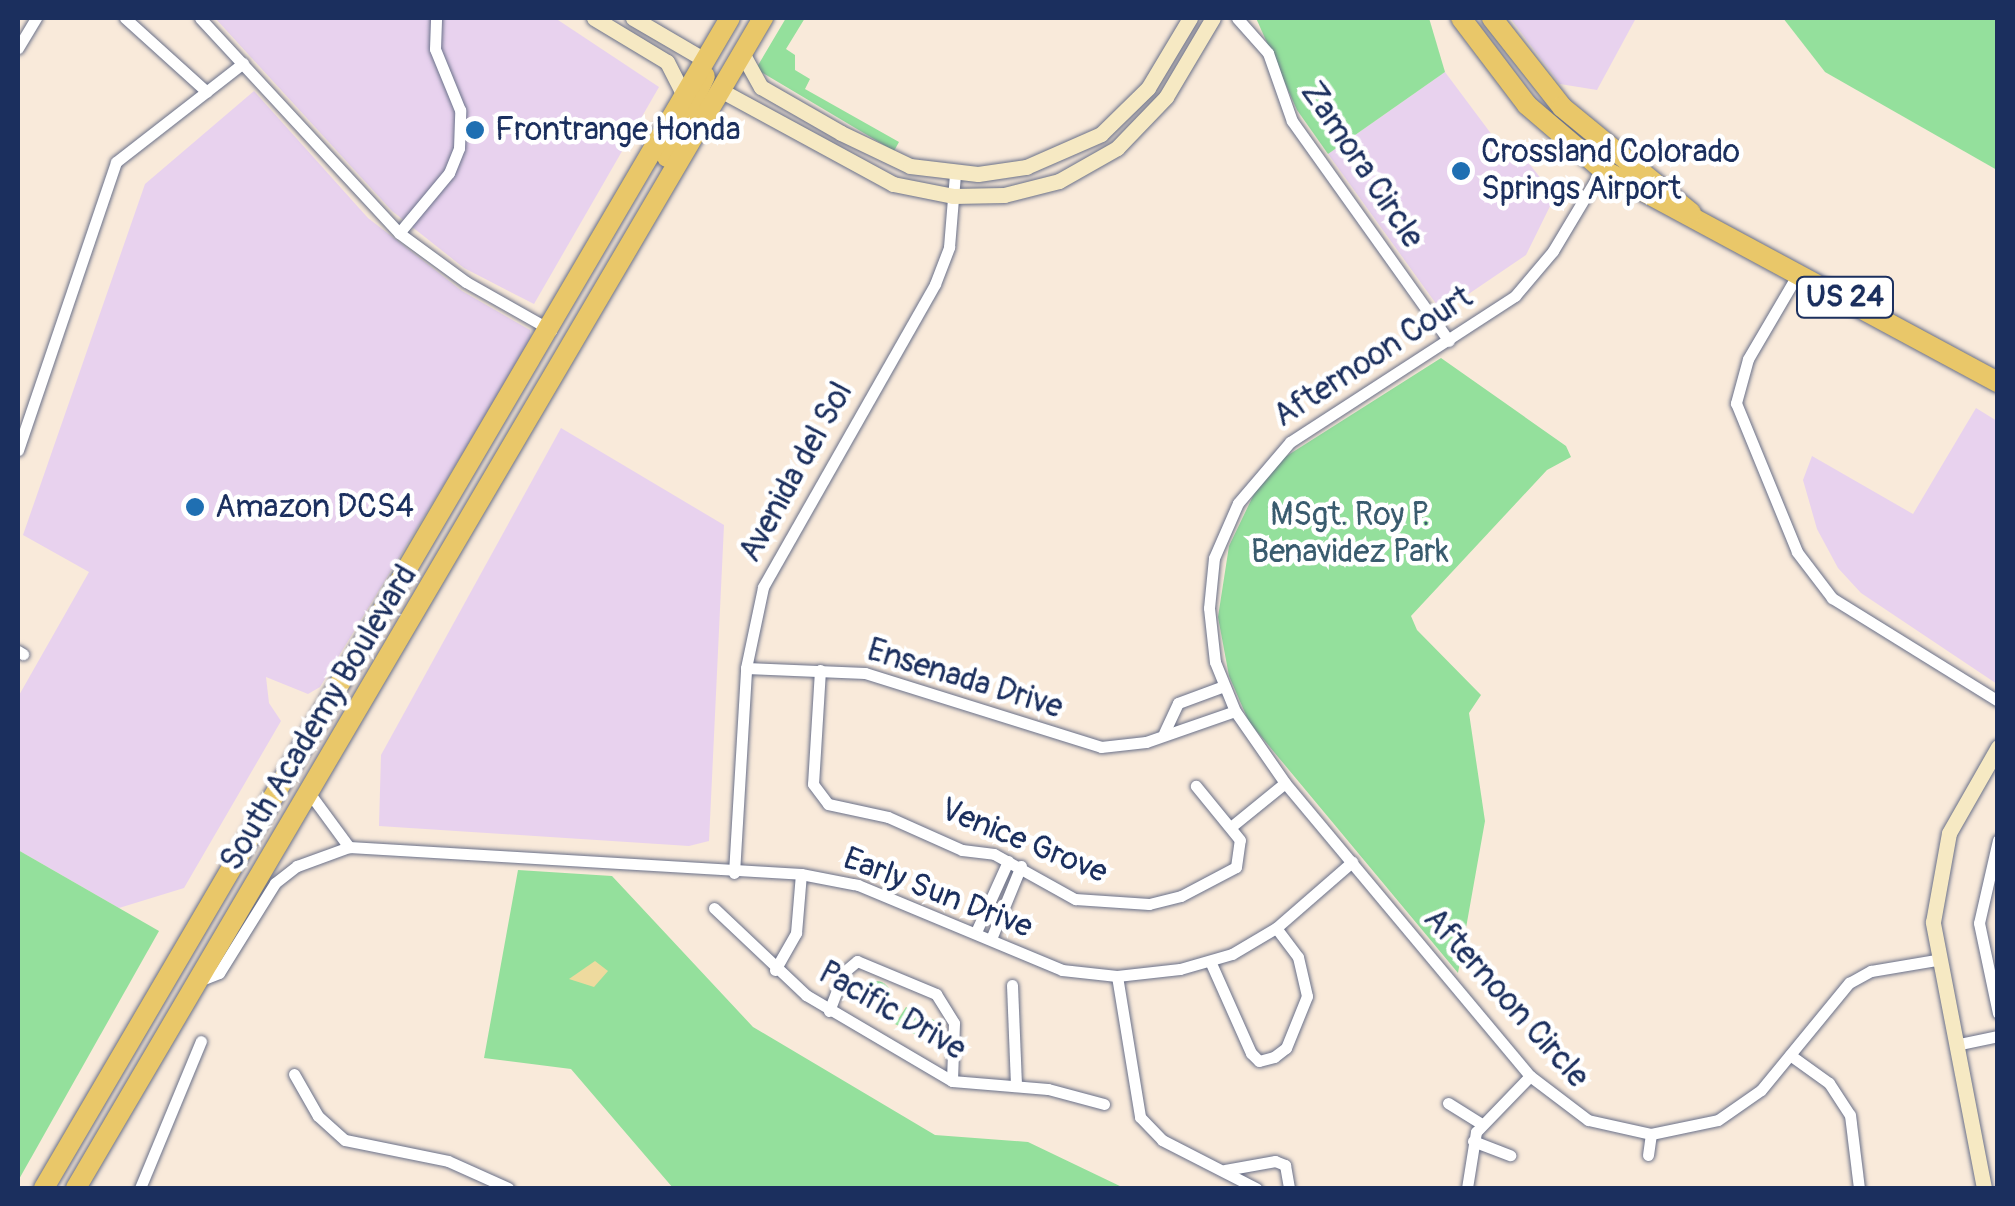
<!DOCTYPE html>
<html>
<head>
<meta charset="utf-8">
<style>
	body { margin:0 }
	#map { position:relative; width:2015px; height:1206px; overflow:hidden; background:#f9eada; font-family:Pangolin,sans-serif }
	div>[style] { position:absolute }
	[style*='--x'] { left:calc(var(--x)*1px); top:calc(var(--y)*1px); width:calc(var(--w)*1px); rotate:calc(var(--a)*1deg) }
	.built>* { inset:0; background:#e8d2ee }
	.green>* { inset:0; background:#94e09c }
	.round { border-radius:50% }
	.sand>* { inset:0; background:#eeda9e }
	.roads { filter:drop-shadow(0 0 2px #697089) drop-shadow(0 0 2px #697089) }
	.street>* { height:11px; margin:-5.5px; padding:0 5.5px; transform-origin:5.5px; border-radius:5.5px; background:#fff }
	.secondary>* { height:15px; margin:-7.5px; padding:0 7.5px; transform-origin:7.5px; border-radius:7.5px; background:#f6e9c3 }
	.highway>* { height:20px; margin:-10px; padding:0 10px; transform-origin:10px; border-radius:10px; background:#e9c769 }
	.dots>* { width:28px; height:28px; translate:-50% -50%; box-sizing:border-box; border:5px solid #fff; border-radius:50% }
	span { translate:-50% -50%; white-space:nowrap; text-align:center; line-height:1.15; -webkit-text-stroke:9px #fff; paint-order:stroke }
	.shield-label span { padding:2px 8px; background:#fff; border:2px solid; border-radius:8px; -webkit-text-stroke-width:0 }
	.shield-label { font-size:30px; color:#1b2f5e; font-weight:700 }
	.poi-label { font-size:32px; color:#1b2f5e }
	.left { translate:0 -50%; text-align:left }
	.street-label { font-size:32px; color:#1b2f5e }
	.park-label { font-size:32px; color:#395b6e }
	.frame { position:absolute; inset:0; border:20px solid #1b2f5e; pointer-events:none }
</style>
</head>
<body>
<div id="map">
	<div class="built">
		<i style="clip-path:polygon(215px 18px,555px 18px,659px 87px,534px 304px,464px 268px,392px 211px)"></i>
		<i style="clip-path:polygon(1510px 18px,1636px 18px,1597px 90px,1560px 84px)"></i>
		<i style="clip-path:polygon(1445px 72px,1501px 147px,1511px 141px,1555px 196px,1526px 255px,1442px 312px,1328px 154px)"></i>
		<i style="clip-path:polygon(254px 91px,368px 218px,462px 291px,530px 330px,531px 341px,320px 687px,308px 694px,266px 677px,269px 703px,281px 721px,184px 888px,119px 908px,18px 850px,18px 697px,89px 572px,23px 535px,145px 184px)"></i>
		<i style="clip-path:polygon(1976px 408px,1997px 421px,1997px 684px,1861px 593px,1838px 568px,1817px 529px,1803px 480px,1812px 456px,1913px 514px)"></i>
		<i style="clip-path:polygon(561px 428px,724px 525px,709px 841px,689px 846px,379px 826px,381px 755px)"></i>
	</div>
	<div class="green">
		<i style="clip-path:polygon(786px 18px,805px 18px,786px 49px,795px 55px,795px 70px,810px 79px,805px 89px,899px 142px,894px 151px,761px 72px,757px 67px)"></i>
		<i style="clip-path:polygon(1256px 18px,1429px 18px,1445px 72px,1328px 154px,1297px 110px)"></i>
		<i style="clip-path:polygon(1783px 18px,1997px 18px,1997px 170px,1825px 72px)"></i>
		<i style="clip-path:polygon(1441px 358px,1566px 446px,1571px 457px,1547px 470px,1411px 616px,1417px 630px,1481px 695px,1469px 713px,1485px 821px,1458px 973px,1249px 722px,1229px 676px,1218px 617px,1229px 546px,1254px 494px,1285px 457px)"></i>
		<i style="clip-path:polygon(18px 850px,159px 931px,18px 1181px)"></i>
		<i style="clip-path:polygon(518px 870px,612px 876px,753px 1027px,935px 1135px,1028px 1142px,1124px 1188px,673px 1188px,571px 1069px,484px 1058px)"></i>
		<i class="round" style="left:861px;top:981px;width:30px;height:30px"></i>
		<i style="clip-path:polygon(906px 1007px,936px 1021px,928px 1041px,895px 1024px)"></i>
	</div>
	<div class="sand">
		<i style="clip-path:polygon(595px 961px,608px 971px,594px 987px,569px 979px)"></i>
	</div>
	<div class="roads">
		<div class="street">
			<i style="--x:125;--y:18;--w:110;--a:42.1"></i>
			<i style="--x:200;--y:18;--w:293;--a:47.2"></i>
			<i style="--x:399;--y:233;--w:83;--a:36.2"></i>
			<i style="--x:466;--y:282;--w:98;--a:29.5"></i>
			<i style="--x:1237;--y:18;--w:47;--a:48.5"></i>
			<i style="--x:1268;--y:53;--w:72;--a:70.6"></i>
			<i style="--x:1292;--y:121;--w:270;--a:54.5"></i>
			<i style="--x:18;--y:48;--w:35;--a:-59"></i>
			<i style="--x:1602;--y:169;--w:96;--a:120.9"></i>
			<i style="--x:1553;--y:251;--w:59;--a:130.2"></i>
			<i style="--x:1515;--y:296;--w:268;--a:147"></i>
			<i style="--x:1290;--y:442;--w:80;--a:130.4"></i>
			<i style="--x:1238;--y:503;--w:60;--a:113.6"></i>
			<i style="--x:1214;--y:558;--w:50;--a:95.7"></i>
			<i style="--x:1209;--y:608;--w:54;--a:83.7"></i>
			<i style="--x:1215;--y:662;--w:53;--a:67.8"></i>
			<i style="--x:1235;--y:711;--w:88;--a:55.2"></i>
			<i style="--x:1285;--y:783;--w:382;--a:50.1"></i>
			<i style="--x:1530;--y:1076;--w:73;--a:37.2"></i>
			<i style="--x:1588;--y:1120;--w:65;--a:12.5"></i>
			<i style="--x:1651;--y:1134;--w:68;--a:-11.8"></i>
			<i style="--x:1718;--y:1120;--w:52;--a:-34.9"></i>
			<i style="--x:1761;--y:1090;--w:139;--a:-50.6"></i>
			<i style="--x:1849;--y:983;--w:25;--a:-29"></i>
			<i style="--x:1871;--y:971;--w:66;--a:-9.6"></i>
			<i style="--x:399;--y:233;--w:78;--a:-50.2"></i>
			<i style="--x:449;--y:173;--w:27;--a:-68"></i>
			<i style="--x:459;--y:148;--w:38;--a:-88"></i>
			<i style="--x:460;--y:110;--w:66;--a:-112.3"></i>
			<i style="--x:435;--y:49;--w:31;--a:-88"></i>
			<i style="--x:1799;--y:272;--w:101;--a:120.4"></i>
			<i style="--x:1748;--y:359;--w:46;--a:105.3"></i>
			<i style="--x:1736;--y:403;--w:161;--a:67.7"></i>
			<i style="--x:1797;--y:552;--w:58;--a:52.7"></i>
			<i style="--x:1832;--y:598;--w:195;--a:31.8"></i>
			<i style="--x:18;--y:450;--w:304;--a:-71.2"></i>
			<i style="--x:116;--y:162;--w:161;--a:-37.9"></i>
			<i style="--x:18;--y:651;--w:6;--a:31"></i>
			<i style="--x:746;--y:668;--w:119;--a:2.4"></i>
			<i style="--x:865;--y:673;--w:247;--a:17.4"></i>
			<i style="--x:1101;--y:747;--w:45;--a:-6.3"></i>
			<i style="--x:1146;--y:742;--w:94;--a:-19.2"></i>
			<i style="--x:820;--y:670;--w:114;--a:93.5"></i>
			<i style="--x:813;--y:784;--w:25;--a:53"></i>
			<i style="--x:828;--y:804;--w:61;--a:12.2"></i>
			<i style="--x:888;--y:817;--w:81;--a:24"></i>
			<i style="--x:962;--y:850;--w:32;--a:7"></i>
			<i style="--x:994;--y:854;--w:93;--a:29.1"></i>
			<i style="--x:1075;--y:899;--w:74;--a:3.9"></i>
			<i style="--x:1149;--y:904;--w:33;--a:-14"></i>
			<i style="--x:1181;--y:896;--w:62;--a:-27.8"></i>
			<i style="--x:1236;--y:867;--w:27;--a:-82"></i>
			<i style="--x:1240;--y:840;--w:70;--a:-129.2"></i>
			<i style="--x:1164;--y:733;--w:33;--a:-65"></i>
			<i style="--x:1178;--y:703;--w:49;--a:-20.3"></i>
			<i style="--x:310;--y:794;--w:66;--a:53.7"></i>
			<i style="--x:1232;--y:826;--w:68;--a:-39.1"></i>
			<i style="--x:1998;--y:840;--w:85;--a:102.9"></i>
			<i style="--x:1979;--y:923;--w:92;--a:78.1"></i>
			<i style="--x:734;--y:873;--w:205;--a:-86.6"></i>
			<i style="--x:746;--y:668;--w:83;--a:-78.1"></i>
			<i style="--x:763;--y:587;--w:348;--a:-60.4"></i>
			<i style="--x:935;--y:284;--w:40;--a:-69"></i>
			<i style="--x:949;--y:247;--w:73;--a:-85.3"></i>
			<i style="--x:714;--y:908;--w:127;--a:43.4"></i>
			<i style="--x:806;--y:995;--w:169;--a:30.5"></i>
			<i style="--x:952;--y:1081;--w:96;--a:4.8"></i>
			<i style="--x:1048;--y:1089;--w:58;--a:15"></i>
			<i style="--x:976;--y:932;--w:78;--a:-65.7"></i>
			<i style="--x:991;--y:939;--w:79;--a:-67.7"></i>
			<i style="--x:1210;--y:961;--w:101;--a:66"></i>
			<i style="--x:1251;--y:1053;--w:11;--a:45"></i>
			<i style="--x:1259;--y:1061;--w:16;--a:-15"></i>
			<i style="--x:1274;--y:1057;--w:15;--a:-37"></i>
			<i style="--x:1286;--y:1048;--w:56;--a:-68"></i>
			<i style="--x:1307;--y:996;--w:40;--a:-103"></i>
			<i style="--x:1298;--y:957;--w:36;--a:-127"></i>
			<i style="--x:775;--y:970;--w:43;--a:-60.4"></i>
			<i style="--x:796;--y:933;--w:59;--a:-85.2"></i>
			<i style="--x:1117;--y:976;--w:143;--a:80.7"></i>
			<i style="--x:1140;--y:1117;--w:32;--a:46"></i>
			<i style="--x:1162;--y:1140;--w:106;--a:27.1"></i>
			<i style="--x:201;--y:980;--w:19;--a:-21"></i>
			<i style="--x:219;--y:973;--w:106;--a:-58.1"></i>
			<i style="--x:275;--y:883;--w:28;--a:-38"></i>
			<i style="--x:297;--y:866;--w:55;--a:-20.1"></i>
			<i style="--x:349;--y:847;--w:453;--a:3.4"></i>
			<i style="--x:801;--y:874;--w:58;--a:10.9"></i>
			<i style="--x:858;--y:885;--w:221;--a:22.6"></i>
			<i style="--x:1062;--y:970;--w:55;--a:6.2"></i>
			<i style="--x:1117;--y:976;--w:63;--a:-6.3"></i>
			<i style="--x:1180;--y:969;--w:54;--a:-16.1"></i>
			<i style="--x:1232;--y:954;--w:51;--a:-30.6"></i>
			<i style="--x:1276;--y:928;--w:101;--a:-41"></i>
			<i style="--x:1012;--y:985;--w:101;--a:87.7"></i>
			<i style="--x:829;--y:1011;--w:42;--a:-69"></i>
			<i style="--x:844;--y:972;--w:17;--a:-40"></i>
			<i style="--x:857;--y:961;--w:86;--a:22.7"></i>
			<i style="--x:936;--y:994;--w:34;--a:58"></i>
			<i style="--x:954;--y:1023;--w:58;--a:92"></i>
			<i style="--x:1955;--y:1045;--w:44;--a:-11.8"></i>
			<i style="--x:1790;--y:1055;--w:48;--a:35.7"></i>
			<i style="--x:1829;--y:1083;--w:38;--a:57"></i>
			<i style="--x:1850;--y:1115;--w:74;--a:83"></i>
			<i style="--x:294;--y:1074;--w:48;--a:60.3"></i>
			<i style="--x:318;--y:1116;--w:36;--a:42"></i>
			<i style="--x:345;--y:1140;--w:105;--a:11.5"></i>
			<i style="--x:448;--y:1161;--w:66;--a:24.2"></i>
			<i style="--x:1448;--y:1103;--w:39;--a:32"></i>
			<i style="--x:1473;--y:1141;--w:40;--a:21"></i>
			<i style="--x:1648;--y:1155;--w:21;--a:-82"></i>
			<i style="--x:1225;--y:1170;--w:51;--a:-10.2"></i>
			<i style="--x:1275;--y:1161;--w:11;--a:22"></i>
			<i style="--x:1285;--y:1165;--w:23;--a:80"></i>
			<i style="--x:140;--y:1188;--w:159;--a:-67.5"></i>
			<i style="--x:1467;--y:1188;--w:57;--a:-80.9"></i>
			<i style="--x:1476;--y:1132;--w:78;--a:-46"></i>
		</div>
		<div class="secondary">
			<i style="--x:594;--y:18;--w:85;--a:31.1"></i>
			<i style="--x:667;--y:62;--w:39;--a:63"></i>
			<i style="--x:633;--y:18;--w:83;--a:30.3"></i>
			<i style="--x:742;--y:53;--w:39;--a:61"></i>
			<i style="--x:761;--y:87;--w:92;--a:29.9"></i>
			<i style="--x:841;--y:133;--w:76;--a:25.6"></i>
			<i style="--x:910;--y:166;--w:68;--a:6.7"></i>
			<i style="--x:978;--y:174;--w:49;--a:-8.3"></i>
			<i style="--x:1026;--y:167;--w:82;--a:-23.7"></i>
			<i style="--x:1101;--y:134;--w:66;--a:-44.4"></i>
			<i style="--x:1148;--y:88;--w:82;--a:-59"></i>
			<i style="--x:722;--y:91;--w:195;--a:28.5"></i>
			<i style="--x:893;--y:184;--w:61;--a:11.3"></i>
			<i style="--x:953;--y:196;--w:51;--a:-1.1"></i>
			<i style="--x:1004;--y:195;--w:57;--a:-14.3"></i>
			<i style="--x:1059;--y:181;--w:67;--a:-29.6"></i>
			<i style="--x:1117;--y:148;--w:71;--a:-46.1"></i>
			<i style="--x:1166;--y:97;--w:92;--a:-59.3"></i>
			<i style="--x:1984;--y:1188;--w:271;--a:-100.9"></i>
			<i style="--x:1933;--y:922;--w:90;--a:-79.8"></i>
			<i style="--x:1949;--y:833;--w:99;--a:-60.3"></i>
		</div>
		<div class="highway">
			<i style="--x:1461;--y:18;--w:109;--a:52.8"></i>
			<i style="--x:1527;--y:105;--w:99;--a:40.5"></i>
			<i style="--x:1602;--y:169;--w:450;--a:28.3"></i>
			<i style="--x:1492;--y:18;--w:113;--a:51.8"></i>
			<i style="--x:1562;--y:107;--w:167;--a:39.4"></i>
			<i style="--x:667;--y:157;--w:89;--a:-64.9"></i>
			<i style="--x:44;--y:1188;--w:1356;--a:-59.62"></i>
			<i style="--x:76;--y:1188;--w:1357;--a:-59.58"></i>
		</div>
	</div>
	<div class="dots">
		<i style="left:475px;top:130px;background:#1f6fb2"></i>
		<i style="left:1461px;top:171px;background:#1f6fb2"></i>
		<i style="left:195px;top:507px;background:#1f6fb2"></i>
	</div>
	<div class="shield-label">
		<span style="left:1845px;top:297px">US 24</span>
	</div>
	<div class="poi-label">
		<span class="left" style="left:495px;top:130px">Frontrange Honda</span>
		<span class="left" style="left:1481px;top:171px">Crossland Colorado<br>Springs Airport</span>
		<span class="left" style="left:215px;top:507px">Amazon DCS4</span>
	</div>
	<div class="street-label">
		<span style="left:1362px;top:165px;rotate:56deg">Zamora Circle</span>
		<span style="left:1373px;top:357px;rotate:-33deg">Afternoon Court</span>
		<span style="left:796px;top:472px;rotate:-61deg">Avenida del Sol</span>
		<span style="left:965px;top:679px;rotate:17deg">Ensenada Drive</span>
		<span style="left:319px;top:718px;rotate:-59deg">South Academy Boulevard</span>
		<span style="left:1024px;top:841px;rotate:22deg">Venice Grove</span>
		<span style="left:938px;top:893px;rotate:21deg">Early Sun Drive</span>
		<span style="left:1506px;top:998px;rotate:48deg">Afternoon Circle</span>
		<span style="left:892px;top:1011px;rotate:30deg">Pacific Drive</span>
	</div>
	<div class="park-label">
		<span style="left:1350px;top:534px">MSgt. Roy P.<br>Benavidez Park</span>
	</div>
	<div class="frame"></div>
</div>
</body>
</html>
